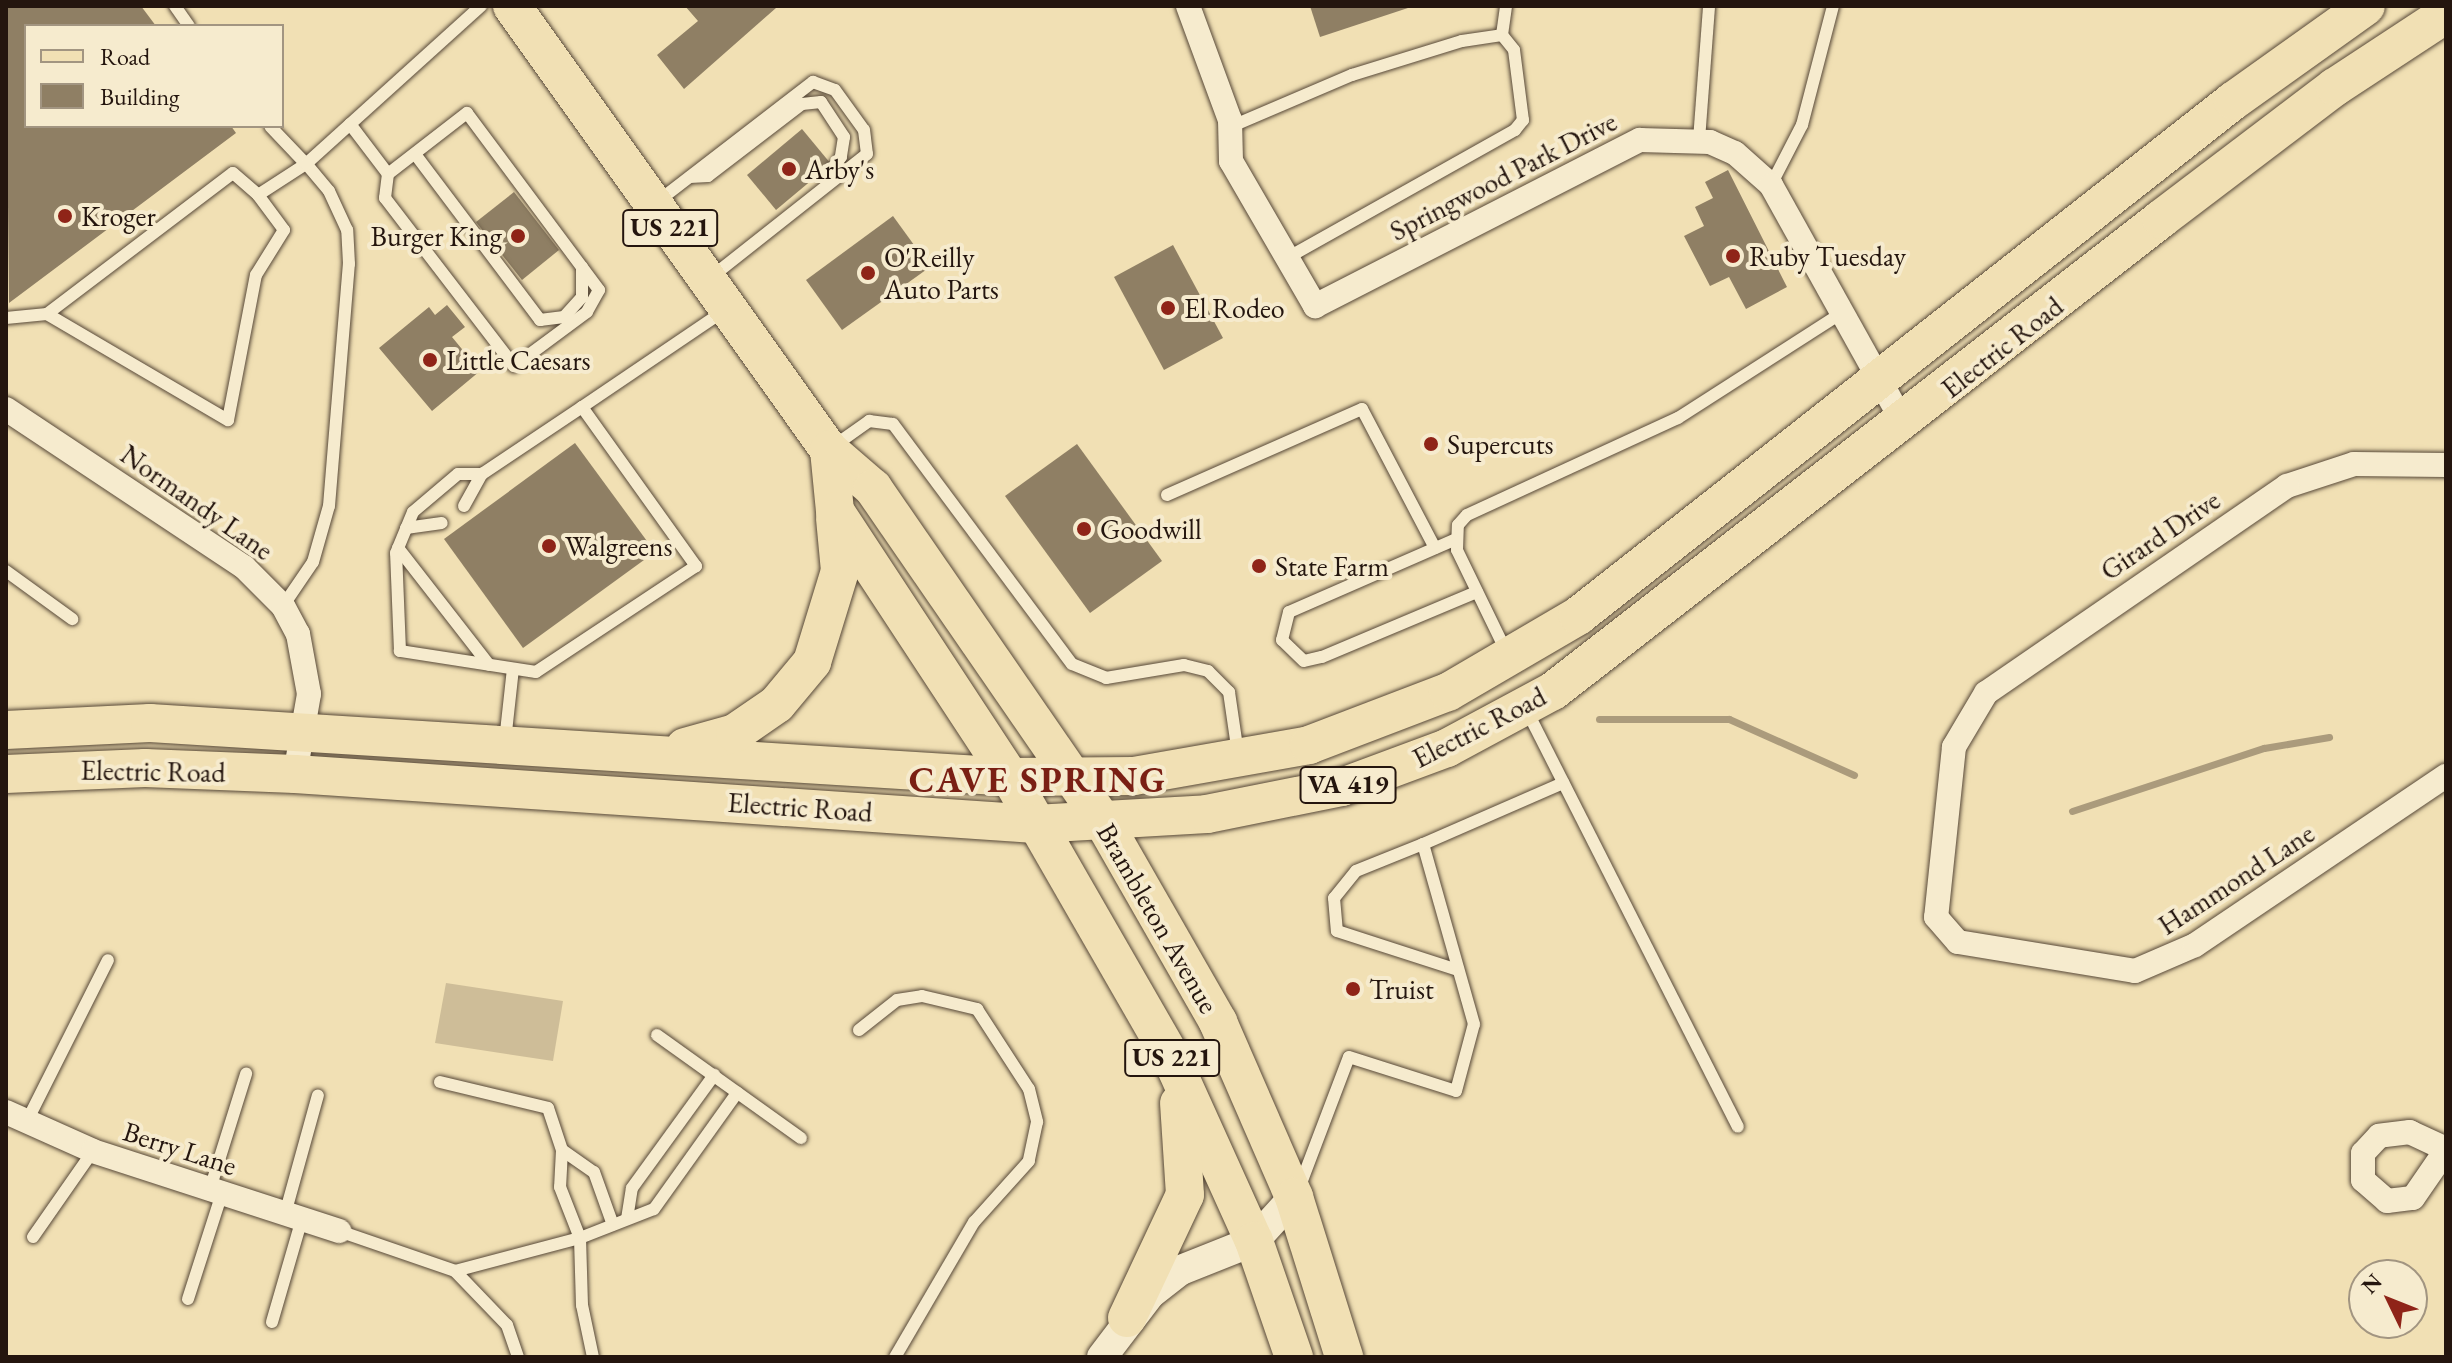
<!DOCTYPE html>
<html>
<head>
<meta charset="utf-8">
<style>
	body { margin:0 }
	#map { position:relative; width:2452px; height:1363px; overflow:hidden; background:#f1e0b4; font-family:"EB Garamond",serif }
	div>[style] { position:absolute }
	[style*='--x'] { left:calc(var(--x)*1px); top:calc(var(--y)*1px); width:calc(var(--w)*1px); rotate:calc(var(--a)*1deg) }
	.green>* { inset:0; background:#cebd98 }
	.stream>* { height:7px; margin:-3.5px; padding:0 3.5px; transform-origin:3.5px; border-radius:3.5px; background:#ab9b7c }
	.building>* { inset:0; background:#8f7f64 }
	.roads { filter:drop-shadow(0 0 2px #574838) drop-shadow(0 0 2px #574838) }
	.service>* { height:12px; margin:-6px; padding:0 6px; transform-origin:6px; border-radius:6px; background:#f6ebce }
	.minor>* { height:24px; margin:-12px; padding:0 12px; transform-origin:12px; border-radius:12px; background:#f6ebce }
	.tertiary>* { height:30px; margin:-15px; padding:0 15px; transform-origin:15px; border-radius:15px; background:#f6ebce }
	.primary>* { height:38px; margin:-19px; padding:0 19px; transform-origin:19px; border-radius:19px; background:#f1e0b4 }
	.dots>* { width:22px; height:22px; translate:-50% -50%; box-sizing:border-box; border:4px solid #f6ebce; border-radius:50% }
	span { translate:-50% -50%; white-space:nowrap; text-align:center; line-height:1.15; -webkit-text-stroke:8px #f6ebce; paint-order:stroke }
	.shield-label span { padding:2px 6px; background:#f6ebce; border:2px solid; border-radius:6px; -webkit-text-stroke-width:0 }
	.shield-label { font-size:26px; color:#24150e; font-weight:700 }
	.poi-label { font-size:28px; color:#24150e }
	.left { translate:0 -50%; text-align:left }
	.right { translate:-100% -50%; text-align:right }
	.street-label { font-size:28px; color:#24150e }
	.district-label { font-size:36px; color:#7a1f14; font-weight:700; letter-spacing:2px }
	.frame { position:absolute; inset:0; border:8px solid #24150e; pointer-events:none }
	.legend { position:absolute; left:24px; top:24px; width:260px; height:104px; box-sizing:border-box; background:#f6ebce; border:2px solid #a29581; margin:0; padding:10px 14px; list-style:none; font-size:24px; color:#24150e }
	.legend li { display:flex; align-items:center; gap:16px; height:40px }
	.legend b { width:40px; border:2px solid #a29581 }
	.north { position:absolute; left:2348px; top:1259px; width:80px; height:80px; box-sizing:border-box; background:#f6ebce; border:2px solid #a29581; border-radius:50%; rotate:313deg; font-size:22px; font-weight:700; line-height:32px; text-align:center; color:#24150e }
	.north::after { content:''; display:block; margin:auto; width:28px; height:36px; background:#8f2418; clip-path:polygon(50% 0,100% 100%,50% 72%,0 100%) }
</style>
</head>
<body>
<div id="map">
	<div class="green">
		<i style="clip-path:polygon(446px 983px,563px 1001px,553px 1061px,435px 1043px)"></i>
	</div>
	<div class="stream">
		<i style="--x:1599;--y:719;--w:130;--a:0"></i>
		<i style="--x:1729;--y:719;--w:137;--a:24.1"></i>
		<i style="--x:2072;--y:811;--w:202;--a:-18.2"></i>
		<i style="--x:2264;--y:748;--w:66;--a:-9.6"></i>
	</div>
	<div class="building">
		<i style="clip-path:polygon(6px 6px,141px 6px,156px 26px,26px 26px,26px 126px,231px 126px,236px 133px,9px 303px)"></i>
		<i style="clip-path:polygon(685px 6px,774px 6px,776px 8px,684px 89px,657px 55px,698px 21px)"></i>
		<i style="clip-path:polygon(1310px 6px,1411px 6px,1411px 7px,1320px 37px)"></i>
		<i style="clip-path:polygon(802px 129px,831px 164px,776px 210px,747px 175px)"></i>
		<i style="clip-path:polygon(1728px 170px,1787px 287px,1746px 309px,1729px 277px,1710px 286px,1684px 236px,1704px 226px,1695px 207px,1713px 198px,1705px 182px)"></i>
		<i style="clip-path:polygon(514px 192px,559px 250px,522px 280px,476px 222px)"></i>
		<i style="clip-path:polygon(893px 216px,930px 267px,842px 330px,806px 280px)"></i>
		<i style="clip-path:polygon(1173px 245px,1223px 338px,1164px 370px,1114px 277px)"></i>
		<i style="clip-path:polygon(447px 305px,465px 327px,452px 337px,480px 371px,432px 411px,379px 348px,429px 307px,435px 315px)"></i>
		<i style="clip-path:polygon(575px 443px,655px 552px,523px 648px,444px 539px)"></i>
		<i style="clip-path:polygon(1077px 444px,1162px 561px,1090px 613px,1005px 496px)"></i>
	</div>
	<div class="roads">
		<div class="service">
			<i style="--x:175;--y:6;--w:24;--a:55"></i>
			<i style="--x:1502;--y:35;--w:29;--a:-82"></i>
			<i style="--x:350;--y:124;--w:63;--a:52.8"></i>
			<i style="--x:388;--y:174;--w:100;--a:-37.7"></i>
			<i style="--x:467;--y:113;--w:221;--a:53.3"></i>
			<i style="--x:599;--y:290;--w:25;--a:119"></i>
			<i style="--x:587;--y:312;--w:91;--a:143.5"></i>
			<i style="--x:514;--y:366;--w:212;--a:-127.5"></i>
			<i style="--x:385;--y:198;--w:24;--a:-83"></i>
			<i style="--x:1230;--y:127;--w:133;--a:-23.1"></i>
			<i style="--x:1352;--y:75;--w:115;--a:-17.2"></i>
			<i style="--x:1462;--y:41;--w:40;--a:-8.5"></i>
			<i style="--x:1502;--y:35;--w:19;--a:51"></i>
			<i style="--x:1514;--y:50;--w:71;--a:82.7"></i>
			<i style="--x:1523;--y:120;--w:13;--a:129"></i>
			<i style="--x:1515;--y:130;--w:264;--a:150.7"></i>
			<i style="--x:1699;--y:140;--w:134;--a:-85.7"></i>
			<i style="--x:415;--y:154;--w:208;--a:53"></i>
			<i style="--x:540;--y:320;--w:24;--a:-7"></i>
			<i style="--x:564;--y:317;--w:27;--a:-48"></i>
			<i style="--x:582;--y:297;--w:30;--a:-90"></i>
			<i style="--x:690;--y:177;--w:18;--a:-3"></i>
			<i style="--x:708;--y:176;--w:118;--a:-37.5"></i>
			<i style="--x:802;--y:104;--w:19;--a:-6"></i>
			<i style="--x:821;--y:102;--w:42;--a:56.7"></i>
			<i style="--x:844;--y:137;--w:20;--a:99"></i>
			<i style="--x:841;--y:157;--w:25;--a:127"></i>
			<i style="--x:1771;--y:185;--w:68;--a:-62.7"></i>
			<i style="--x:1802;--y:125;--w:123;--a:-75.4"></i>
			<i style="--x:657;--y:202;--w:197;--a:-37.6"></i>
			<i style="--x:813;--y:82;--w:23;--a:20"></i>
			<i style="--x:835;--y:90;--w:49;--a:54.1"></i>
			<i style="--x:864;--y:130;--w:24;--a:83"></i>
			<i style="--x:867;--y:154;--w:200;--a:141.7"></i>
			<i style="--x:47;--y:314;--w:210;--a:30.4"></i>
			<i style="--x:228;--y:420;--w:148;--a:-79.1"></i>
			<i style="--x:256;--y:275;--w:53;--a:-58.1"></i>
			<i style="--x:284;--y:230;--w:44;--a:-126.6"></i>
			<i style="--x:6;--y:318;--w:41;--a:-5.6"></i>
			<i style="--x:47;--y:314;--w:233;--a:-37.2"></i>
			<i style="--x:233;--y:173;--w:33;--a:41"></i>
			<i style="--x:258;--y:195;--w:57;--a:-32.9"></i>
			<i style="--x:306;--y:164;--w:52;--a:-133.5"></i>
			<i style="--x:582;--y:407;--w:196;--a:54.4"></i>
			<i style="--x:696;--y:566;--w:192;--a:146.5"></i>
			<i style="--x:536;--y:672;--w:138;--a:-171.2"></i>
			<i style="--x:400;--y:651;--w:98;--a:-92.3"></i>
			<i style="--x:396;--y:553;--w:44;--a:-67.5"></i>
			<i style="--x:413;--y:512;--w:59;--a:-40.2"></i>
			<i style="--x:458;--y:474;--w:24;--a:0"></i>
			<i style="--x:482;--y:474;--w:120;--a:-33.8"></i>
			<i style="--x:582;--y:407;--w:173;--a:-34.1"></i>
			<i style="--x:831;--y:448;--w:47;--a:-35.4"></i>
			<i style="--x:869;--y:421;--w:24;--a:7"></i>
			<i style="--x:893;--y:424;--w:299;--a:53.3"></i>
			<i style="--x:1072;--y:664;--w:37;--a:22"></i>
			<i style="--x:1106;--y:678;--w:79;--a:-9.5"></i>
			<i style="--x:1184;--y:665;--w:25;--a:14"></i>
			<i style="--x:1208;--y:671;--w:30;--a:45"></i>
			<i style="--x:1229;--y:692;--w:63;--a:81.7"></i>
			<i style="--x:1167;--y:495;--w:213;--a:-23.8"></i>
			<i style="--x:1362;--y:409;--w:157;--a:62.3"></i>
			<i style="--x:464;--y:506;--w:37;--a:-61"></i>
			<i style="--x:406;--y:528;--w:36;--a:-8"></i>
			<i style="--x:1454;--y:540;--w:180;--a:156.4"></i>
			<i style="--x:1289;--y:612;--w:29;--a:104"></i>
			<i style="--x:1282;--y:640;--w:30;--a:44"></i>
			<i style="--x:1304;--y:661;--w:18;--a:-13"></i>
			<i style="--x:1322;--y:657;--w:168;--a:-22.8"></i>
			<i style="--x:398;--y:548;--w:148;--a:52.1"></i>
			<i style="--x:6;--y:571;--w:82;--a:36"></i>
			<i style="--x:283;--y:606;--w:53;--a:-55.7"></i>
			<i style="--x:313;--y:562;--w:58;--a:-74.1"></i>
			<i style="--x:329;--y:506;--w:243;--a:-85.3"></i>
			<i style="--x:349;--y:264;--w:34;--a:-93"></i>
			<i style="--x:347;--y:230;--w:43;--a:-114.8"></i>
			<i style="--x:329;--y:191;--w:35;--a:-130"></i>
			<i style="--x:306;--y:164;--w:236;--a:-42.1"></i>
			<i style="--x:1506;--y:651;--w:112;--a:-115.9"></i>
			<i style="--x:1457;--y:550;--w:25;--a:-88"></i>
			<i style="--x:1458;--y:525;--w:13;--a:-48"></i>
			<i style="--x:1467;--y:515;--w:232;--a:-24.7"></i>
			<i style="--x:1678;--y:418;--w:193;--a:-32.7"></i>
			<i style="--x:1527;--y:711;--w:466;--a:63.1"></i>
			<i style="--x:505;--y:741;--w:72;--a:-83.7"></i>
			<i style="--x:1423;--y:844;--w:72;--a:158.1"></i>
			<i style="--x:1356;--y:871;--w:35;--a:129"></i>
			<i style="--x:1334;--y:898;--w:33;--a:85"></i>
			<i style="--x:1337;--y:931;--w:124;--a:17.9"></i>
			<i style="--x:859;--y:1030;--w:48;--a:-38.3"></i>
			<i style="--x:897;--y:1000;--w:25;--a:-9"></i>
			<i style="--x:922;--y:996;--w:57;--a:13.3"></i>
			<i style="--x:977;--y:1009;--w:95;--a:57"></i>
			<i style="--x:1029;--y:1089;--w:34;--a:76"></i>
			<i style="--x:1037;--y:1122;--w:40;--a:102"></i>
			<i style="--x:1029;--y:1161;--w:82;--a:132"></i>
			<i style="--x:974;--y:1222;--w:156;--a:120.3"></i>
			<i style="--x:657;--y:1035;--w:177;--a:35.6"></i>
			<i style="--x:440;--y:1082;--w:111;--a:13.5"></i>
			<i style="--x:548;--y:1108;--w:44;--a:71.6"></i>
			<i style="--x:562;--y:1150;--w:37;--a:93"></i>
			<i style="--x:560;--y:1187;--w:55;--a:68.6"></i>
			<i style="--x:580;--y:1238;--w:67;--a:88.3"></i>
			<i style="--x:582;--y:1305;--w:53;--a:78.1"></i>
			<i style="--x:27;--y:1121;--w:180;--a:-63.3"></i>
			<i style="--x:562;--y:1150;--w:39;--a:35"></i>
			<i style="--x:594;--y:1172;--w:56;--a:70.3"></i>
			<i style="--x:210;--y:1189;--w:121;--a:-72.6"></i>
			<i style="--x:1298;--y:1191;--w:143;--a:-69.2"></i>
			<i style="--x:1349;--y:1057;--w:112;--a:17.6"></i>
			<i style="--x:1456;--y:1091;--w:69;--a:-75"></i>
			<i style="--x:1474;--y:1024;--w:187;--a:-105.8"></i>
			<i style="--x:1423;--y:844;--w:153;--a:-23.5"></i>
			<i style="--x:285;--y:1214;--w:123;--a:-74.5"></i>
			<i style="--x:627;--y:1219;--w:31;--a:-81"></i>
			<i style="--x:632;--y:1188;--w:140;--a:-54"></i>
			<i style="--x:339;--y:1231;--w:123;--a:19"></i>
			<i style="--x:455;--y:1271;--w:129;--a:-14.8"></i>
			<i style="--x:580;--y:1238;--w:79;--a:-21.4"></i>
			<i style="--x:654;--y:1209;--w:143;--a:-54.4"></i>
			<i style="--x:33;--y:1237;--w:105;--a:-55.1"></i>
			<i style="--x:455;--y:1271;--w:75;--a:46.1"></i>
			<i style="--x:507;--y:1325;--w:34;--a:71"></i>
			<i style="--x:188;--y:1299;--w:111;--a:-72.2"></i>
			<i style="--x:272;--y:1322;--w:107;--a:-73.8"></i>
		</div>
		<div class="minor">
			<i style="--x:1188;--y:6;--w:121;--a:69.8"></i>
			<i style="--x:1230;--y:120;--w:41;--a:88.6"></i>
			<i style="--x:1231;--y:161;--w:168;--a:59.9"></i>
			<i style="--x:1315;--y:306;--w:365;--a:-27.1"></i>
			<i style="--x:1640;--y:140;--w:70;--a:1.6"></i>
			<i style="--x:1710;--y:142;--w:27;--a:24"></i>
			<i style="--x:1735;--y:153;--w:48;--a:41.6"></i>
			<i style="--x:1771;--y:185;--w:274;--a:60.9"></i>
			<i style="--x:6;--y:409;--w:286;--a:33.6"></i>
			<i style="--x:244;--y:567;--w:55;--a:45"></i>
			<i style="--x:283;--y:606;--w:32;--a:62"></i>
			<i style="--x:298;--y:634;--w:61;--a:79.6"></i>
			<i style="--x:309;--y:694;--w:81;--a:99.9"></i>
			<i style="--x:2446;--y:465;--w:92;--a:-179.4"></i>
			<i style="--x:2354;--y:464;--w:71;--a:161.8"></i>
			<i style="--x:2287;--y:486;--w:365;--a:145.5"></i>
			<i style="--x:1986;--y:693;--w:63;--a:120.7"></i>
			<i style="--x:1954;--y:747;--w:171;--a:96"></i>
			<i style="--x:1936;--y:917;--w:33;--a:49"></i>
			<i style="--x:1958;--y:942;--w:179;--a:9.3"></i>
			<i style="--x:2135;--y:971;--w:65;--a:-23.4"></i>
			<i style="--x:2195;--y:945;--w:303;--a:-34"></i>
			<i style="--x:6;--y:1112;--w:95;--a:24.1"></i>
			<i style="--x:93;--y:1151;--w:259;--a:18"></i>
			<i style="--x:2446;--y:1149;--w:40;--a:-155"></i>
			<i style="--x:2410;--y:1132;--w:31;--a:173"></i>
			<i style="--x:2379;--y:1136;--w:23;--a:133"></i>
			<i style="--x:2363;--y:1153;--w:27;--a:90"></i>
			<i style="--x:2363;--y:1180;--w:32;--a:41"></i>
			<i style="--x:2387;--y:1201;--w:26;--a:-7"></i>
			<i style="--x:2413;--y:1198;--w:58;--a:-55.5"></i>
		</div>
		<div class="tertiary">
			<i style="--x:1102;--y:1357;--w:79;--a:-52.7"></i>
			<i style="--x:1150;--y:1294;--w:39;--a:-38"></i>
			<i style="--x:1181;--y:1270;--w:79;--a:-21.7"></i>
			<i style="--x:1254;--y:1241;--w:59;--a:-47.7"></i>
		</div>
		<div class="primary">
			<i style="--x:512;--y:6;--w:546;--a:54.47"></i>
			<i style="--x:829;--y:450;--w:58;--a:40.8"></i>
			<i style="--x:873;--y:488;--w:405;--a:55.4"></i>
			<i style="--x:1103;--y:821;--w:232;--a:60.2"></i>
			<i style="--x:1218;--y:1022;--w:191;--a:66.5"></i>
			<i style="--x:1294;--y:1197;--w:168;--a:72.6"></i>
			<i style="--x:829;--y:450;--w:61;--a:84.4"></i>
			<i style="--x:835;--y:511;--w:318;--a:56.7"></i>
			<i style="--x:1010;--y:777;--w:319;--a:60.1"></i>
			<i style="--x:1169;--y:1053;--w:206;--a:65.7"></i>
			<i style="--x:1254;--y:1241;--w:123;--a:71"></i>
			<i style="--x:6;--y:730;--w:144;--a:-2.8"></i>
			<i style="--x:150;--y:723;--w:862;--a:3.59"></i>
			<i style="--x:1010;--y:777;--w:124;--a:-0.5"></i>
			<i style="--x:1134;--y:776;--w:178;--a:-10"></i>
			<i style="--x:1309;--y:745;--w:149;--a:-20.9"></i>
			<i style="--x:1448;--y:692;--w:151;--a:-30.3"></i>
			<i style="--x:1578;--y:616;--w:833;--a:-38.18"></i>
			<i style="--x:2233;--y:101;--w:163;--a:-35.5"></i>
			<i style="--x:685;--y:747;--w:52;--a:-15.6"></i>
			<i style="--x:735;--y:733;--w:51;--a:-34.6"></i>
			<i style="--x:777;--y:704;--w:55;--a:-50.2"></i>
			<i style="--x:812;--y:662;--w:95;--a:-72.9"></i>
			<i style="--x:840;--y:571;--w:53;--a:-95.4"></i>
			<i style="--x:6;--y:774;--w:139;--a:-2.5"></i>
			<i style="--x:145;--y:768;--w:150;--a:2.3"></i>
			<i style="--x:295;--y:774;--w:742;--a:3.87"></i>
			<i style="--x:1035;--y:824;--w:172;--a:-3.3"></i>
			<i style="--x:1207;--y:814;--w:138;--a:-11.3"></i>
			<i style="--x:1342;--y:787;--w:112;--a:-20.4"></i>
			<i style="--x:1447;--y:748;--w:120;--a:-28.3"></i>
			<i style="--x:1553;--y:691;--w:770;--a:-37.82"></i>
			<i style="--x:2161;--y:219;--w:218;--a:-37.2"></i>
			<i style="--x:2335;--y:87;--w:133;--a:-33.3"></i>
			<i style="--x:1127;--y:1318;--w:136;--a:-64.8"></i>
			<i style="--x:1185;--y:1195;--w:92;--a:-93.7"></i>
		</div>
	</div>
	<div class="dots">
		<i style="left:789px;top:169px;background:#8f2418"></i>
		<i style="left:65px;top:216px;background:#8f2418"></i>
		<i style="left:518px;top:236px;background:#8f2418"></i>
		<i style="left:1733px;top:256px;background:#8f2418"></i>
		<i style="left:868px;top:273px;background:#8f2418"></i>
		<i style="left:1168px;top:308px;background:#8f2418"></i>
		<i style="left:430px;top:360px;background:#8f2418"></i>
		<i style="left:1431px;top:444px;background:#8f2418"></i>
		<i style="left:1084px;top:529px;background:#8f2418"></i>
		<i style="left:549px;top:546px;background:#8f2418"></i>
		<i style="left:1259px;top:566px;background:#8f2418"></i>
		<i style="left:1353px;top:989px;background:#8f2418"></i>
	</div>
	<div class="shield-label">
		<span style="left:670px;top:228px">US 221</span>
		<span style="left:1348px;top:785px">VA 419</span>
		<span style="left:1172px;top:1058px">US 221</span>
	</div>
	<div class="poi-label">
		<span class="left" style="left:805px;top:169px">Arby's</span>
		<span class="left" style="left:81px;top:216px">Kroger</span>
		<span class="right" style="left:502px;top:236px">Burger King</span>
		<span class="left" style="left:1749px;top:256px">Ruby Tuesday</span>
		<span class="left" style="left:884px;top:273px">O'Reilly<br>Auto Parts</span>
		<span class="left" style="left:1184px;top:308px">El Rodeo</span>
		<span class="left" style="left:446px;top:360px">Little Caesars</span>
		<span class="left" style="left:1447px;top:444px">Supercuts</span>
		<span class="left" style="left:1100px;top:529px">Goodwill</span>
		<span class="left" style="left:565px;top:546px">Walgreens</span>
		<span class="left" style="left:1275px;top:566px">State Farm</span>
		<span class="left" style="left:1369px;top:989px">Truist</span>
	</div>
	<div class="street-label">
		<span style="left:1503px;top:176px;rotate:-27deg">Springwood Park Drive</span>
		<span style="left:2002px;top:347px;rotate:-38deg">Electric Road</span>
		<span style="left:197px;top:502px;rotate:35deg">Normandy Lane</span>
		<span style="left:2160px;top:535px;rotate:-34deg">Girard Drive</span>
		<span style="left:1479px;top:727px;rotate:-27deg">Electric Road</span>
		<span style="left:153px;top:771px;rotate:1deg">Electric Road</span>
		<span style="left:800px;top:807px;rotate:4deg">Electric Road</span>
		<span style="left:2236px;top:879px;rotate:-33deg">Hammond Lane</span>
		<span style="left:1158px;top:918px;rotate:60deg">Brambleton Avenue</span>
		<span style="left:180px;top:1148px;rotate:18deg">Berry Lane</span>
	</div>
	<div class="district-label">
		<span style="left:1038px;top:780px">CAVE SPRING</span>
	</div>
	<div class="frame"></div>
	<ul class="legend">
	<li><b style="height:10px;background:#f1e0b4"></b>Road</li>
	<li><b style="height:22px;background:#8f7f64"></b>Building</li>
	</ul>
	<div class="north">N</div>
</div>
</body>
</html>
